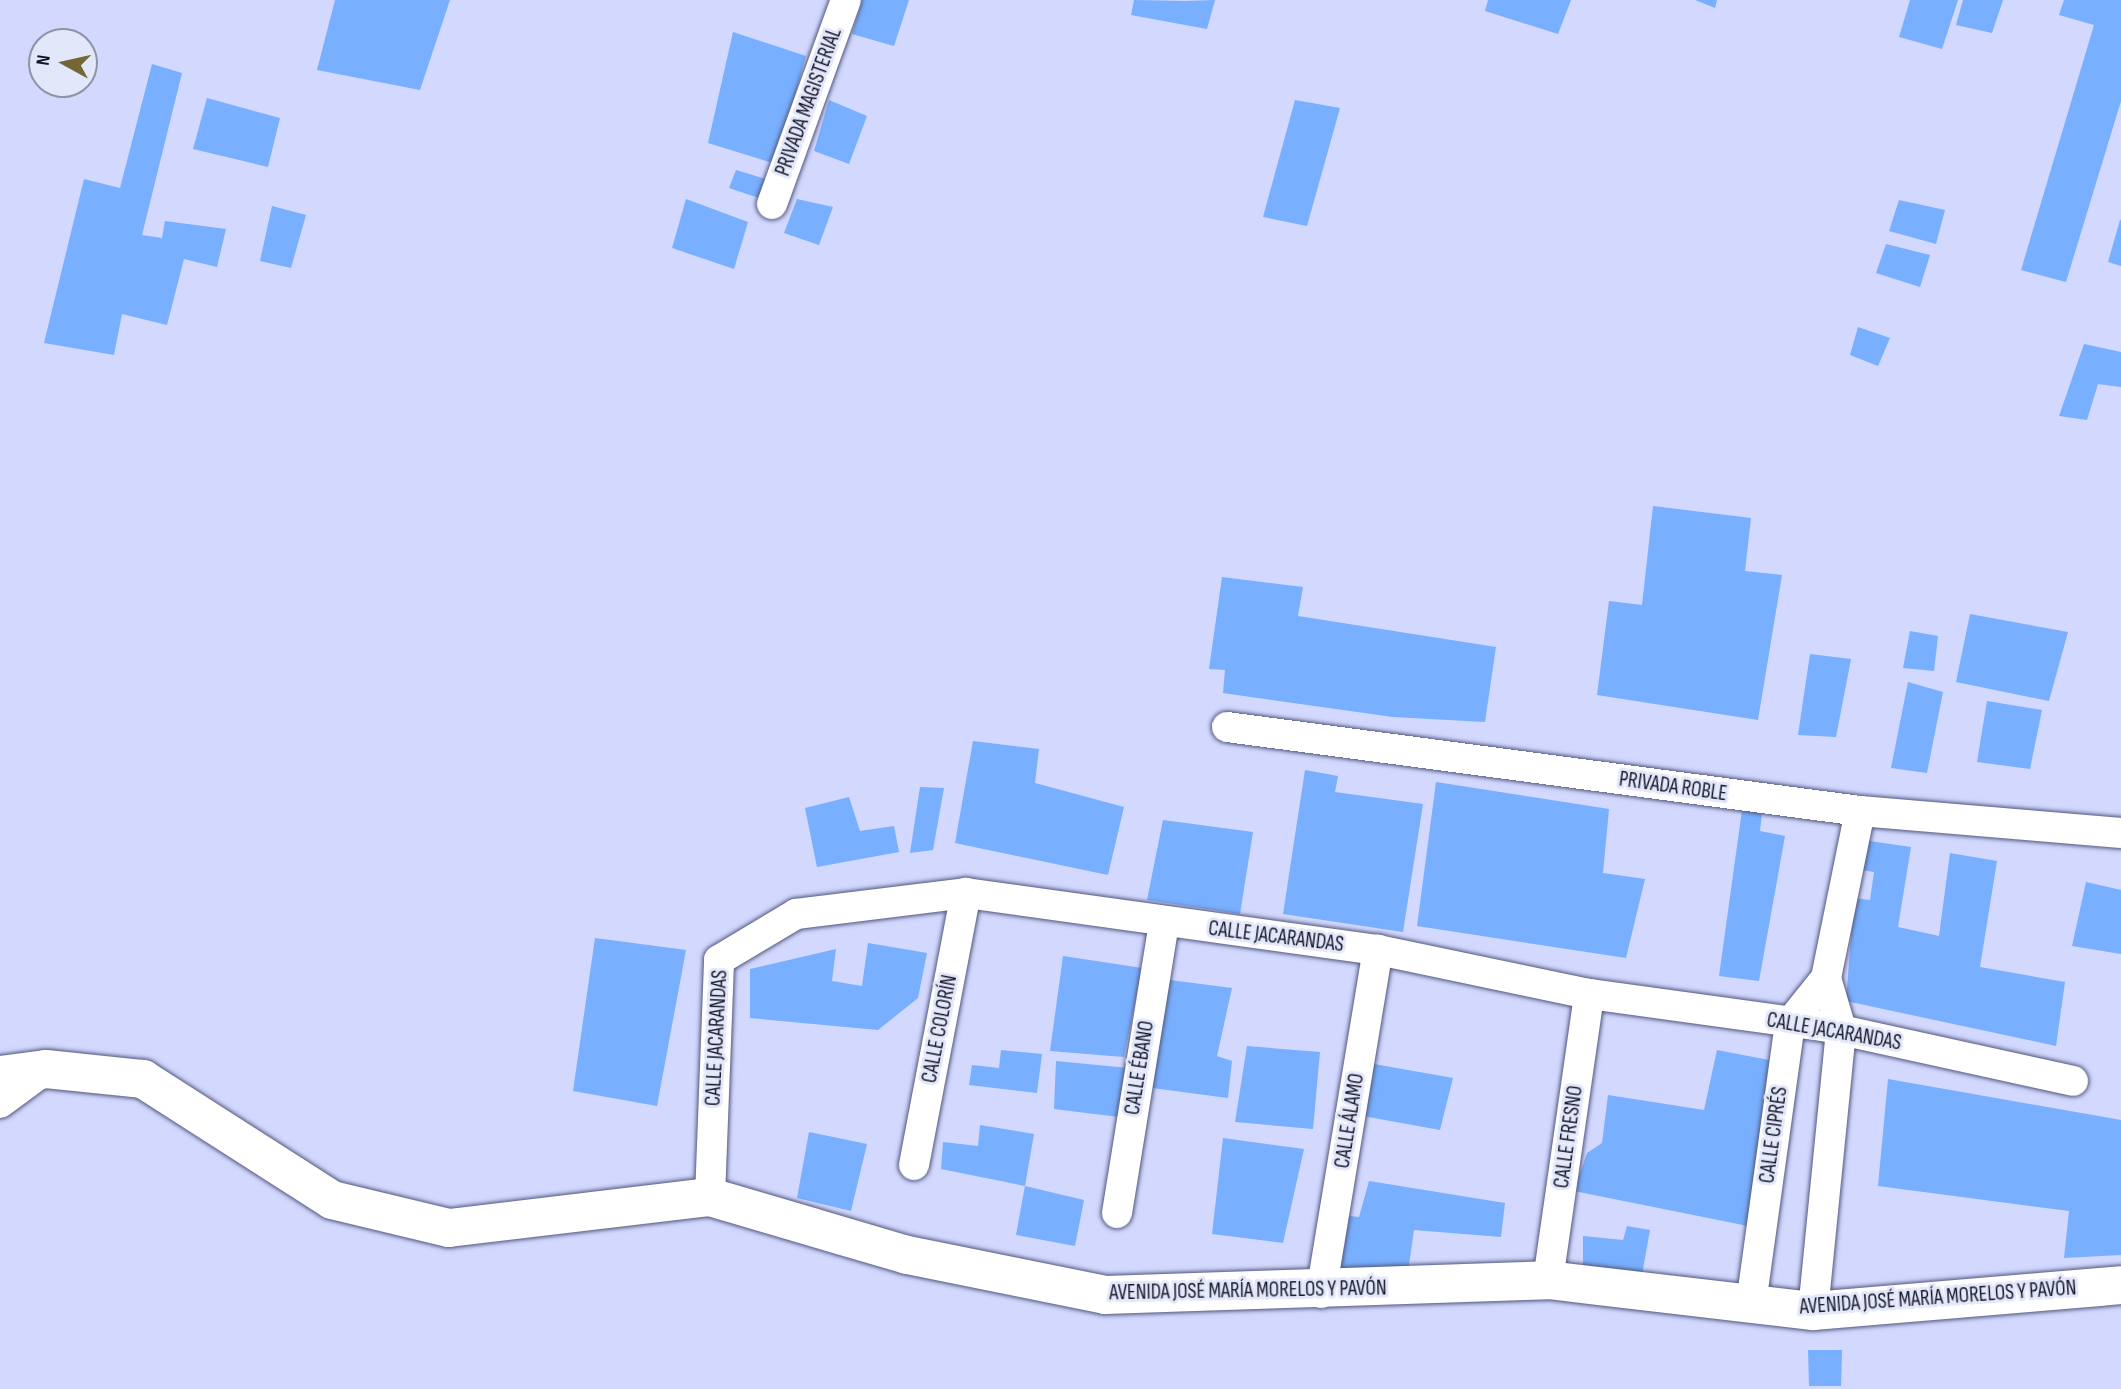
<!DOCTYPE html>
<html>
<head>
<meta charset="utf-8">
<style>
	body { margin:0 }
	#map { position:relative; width:2121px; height:1389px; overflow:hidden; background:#d2d8fe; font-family:"Sofia Sans Condensed",sans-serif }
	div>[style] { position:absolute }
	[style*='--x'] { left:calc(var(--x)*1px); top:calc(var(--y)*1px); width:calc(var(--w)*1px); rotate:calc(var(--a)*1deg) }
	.building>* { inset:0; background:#78affe }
	.roads { filter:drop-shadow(0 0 2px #52577f) drop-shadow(0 0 2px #52577f) }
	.street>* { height:30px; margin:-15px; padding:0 15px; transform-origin:15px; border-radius:15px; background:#fff }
	.secondary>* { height:38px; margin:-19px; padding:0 19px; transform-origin:19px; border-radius:19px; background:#fff }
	span { translate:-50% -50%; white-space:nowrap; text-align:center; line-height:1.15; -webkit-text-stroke:6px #e3e7fa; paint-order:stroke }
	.street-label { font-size:21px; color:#131525 }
	.north { position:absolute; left:28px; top:28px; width:70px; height:70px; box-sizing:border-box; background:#e3e7fa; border:2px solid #9093a5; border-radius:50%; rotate:278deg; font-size:19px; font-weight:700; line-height:28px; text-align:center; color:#131525 }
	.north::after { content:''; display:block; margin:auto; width:24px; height:32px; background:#736835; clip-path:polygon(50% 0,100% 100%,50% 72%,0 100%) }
</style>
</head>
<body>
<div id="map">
	<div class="building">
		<i style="clip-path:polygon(335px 0,450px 0,420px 90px,317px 70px)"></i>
		<i style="clip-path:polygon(862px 0,909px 0,894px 46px,852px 34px)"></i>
		<i style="clip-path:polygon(1134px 0,1185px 1px,1215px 0,1207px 29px,1131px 15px)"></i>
		<i style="clip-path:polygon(1488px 0,1571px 0,1558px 34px,1485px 11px)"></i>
		<i style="clip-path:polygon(1695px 0,1717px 0,1715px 8px)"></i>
		<i style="clip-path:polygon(1910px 0,1958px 0,1942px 49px,1899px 37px)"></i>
		<i style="clip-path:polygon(1963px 0,2003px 0,1992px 33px,1956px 25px)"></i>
		<i style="clip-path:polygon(2064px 0,2121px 0,2121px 101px,2066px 282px,2021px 270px,2094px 25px,2059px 15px)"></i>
		<i style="clip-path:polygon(733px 32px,806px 56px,776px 164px,708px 143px)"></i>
		<i style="clip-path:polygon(152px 64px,182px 73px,142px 235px,162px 238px,165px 221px,226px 229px,217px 267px,184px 259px,167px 325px,122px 314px,114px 355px,44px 343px,84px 179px,120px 188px)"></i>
		<i style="clip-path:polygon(207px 98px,280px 118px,268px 167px,193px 149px)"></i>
		<i style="clip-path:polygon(829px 100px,867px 116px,849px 164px,814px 151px)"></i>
		<i style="clip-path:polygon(1295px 100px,1340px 108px,1307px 226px,1263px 217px)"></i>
		<i style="clip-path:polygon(736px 170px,766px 179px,759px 198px,729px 188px)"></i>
		<i style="clip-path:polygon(686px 199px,748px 222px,734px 269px,672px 248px)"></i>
		<i style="clip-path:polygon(797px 199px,833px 207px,819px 245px,784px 233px)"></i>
		<i style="clip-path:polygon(1899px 200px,1945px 210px,1936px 244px,1889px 231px)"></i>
		<i style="clip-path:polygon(272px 206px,306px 215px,291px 268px,260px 261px)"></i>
		<i style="clip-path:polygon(2120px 220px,2121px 220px,2121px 266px,2108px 262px)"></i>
		<i style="clip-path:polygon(1886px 244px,1930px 255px,1920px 287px,1876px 273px)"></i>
		<i style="clip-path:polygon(1858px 327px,1890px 338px,1878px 366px,1850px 355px)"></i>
		<i style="clip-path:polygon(2084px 344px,2121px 352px,2121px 387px,2098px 384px,2087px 420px,2059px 416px)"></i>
		<i style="clip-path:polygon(1653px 506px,1751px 518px,1745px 571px,1782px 575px,1758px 720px,1597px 695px,1609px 601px,1642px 605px)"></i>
		<i style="clip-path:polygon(1222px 577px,1303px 587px,1298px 616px,1496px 647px,1485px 722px,1393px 717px,1223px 693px,1225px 670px,1209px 669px)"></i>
		<i style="clip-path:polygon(1970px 614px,2068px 632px,2049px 701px,1956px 682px)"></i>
		<i style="clip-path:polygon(1910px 631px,1938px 636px,1934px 671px,1903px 668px)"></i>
		<i style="clip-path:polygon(1810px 654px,1851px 659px,1836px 737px,1798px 735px)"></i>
		<i style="clip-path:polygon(1908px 682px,1943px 692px,1927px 773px,1891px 768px)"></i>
		<i style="clip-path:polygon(1987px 701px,2042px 710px,2030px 769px,1977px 762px)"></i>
		<i style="clip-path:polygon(973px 741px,1039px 749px,1035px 783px,1124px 807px,1108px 875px,955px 843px)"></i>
		<i style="clip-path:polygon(1305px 770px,1338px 776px,1335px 792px,1423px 804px,1403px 932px,1283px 914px)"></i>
		<i style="clip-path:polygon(1436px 782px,1609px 809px,1603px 873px,1645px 879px,1626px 958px,1417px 926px)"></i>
		<i style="clip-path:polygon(920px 787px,944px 788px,933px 850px,910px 853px)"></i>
		<i style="clip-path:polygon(849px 797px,860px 831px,894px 826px,899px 852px,817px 867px,805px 808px)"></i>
		<i style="clip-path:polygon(1743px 803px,1763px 805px,1760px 831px,1785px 836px,1759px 981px,1719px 976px)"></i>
		<i style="clip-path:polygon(1163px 820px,1253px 832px,1240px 914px,1147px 900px)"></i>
		<i style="clip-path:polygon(1862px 840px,1911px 847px,1898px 927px,1939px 936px,1950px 853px,1997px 861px,1980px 967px,2065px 982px,2056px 1046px,1846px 1001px,1854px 898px,1870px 900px,1874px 872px,1855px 869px)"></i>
		<i style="clip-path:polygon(2086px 882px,2121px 890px,2121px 954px,2072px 946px)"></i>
		<i style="clip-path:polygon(595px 938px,686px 950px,657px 1106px,573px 1091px)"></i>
		<i style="clip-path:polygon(868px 943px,927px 953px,918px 998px,878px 1030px,750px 1018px,750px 969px,836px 949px,832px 981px,862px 986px)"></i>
		<i style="clip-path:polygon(1063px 956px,1142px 968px,1124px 1057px,1050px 1051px)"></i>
		<i style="clip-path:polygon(1162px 979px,1232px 988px,1217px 1056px,1232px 1061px,1228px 1098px,1152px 1088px)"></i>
		<i style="clip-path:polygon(1247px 1046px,1320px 1052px,1313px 1129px,1235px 1122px)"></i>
		<i style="clip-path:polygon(1001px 1050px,1042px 1054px,1037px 1093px,969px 1085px,972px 1065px,999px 1068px)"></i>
		<i style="clip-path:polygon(1717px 1050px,1769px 1060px,1748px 1226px,1574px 1191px,1587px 1153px,1602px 1143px,1608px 1095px,1704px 1110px)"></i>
		<i style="clip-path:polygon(1056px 1061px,1128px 1068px,1119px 1117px,1054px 1109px)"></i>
		<i style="clip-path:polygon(1374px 1064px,1453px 1078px,1440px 1130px,1363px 1116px)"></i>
		<i style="clip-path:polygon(1888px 1079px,2121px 1120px,2121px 1255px,2064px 1258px,2069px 1211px,1878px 1186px)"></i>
		<i style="clip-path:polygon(980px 1125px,1034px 1134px,1025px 1186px,941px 1169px,943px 1142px,978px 1146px)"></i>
		<i style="clip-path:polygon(809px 1132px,867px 1144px,851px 1211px,797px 1198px)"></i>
		<i style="clip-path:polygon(1223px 1138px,1304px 1149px,1283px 1243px,1212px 1234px)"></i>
		<i style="clip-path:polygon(1369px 1181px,1505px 1203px,1501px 1237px,1414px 1230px,1407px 1279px,1334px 1267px,1343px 1215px,1359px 1217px)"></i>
		<i style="clip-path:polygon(1025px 1186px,1084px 1200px,1075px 1246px,1016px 1235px)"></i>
		<i style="clip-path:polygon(1627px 1226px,1650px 1230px,1642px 1275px,1583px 1274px,1583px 1236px,1623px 1240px)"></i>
		<i style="clip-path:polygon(1808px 1350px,1842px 1350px,1841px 1386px,1809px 1386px)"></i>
	</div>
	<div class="roads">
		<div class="street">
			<i style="--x:772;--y:204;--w:217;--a:-70.1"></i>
			<i style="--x:1227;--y:727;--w:639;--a:7.56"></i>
			<i style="--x:1860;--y:811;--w:262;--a:4.8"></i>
			<i style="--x:0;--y:1103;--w:57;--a:-36.5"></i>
			<i style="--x:914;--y:1165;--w:277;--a:-79.2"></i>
			<i style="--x:710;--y:1197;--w:237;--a:-87.8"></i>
			<i style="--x:719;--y:960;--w:90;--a:-30.9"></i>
			<i style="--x:796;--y:914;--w:171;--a:-7"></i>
			<i style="--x:966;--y:893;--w:416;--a:7.9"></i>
			<i style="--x:1378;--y:950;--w:216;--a:11.8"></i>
			<i style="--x:1589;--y:994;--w:236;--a:7.8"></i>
			<i style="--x:1823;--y:1026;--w:256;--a:12.4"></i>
			<i style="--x:1117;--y:1213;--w:295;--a:-80.8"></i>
			<i style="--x:1548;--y:1280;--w:289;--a:-81.8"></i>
			<i style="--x:1321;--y:1293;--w:348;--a:-80.6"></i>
			<i style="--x:1751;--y:1304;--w:284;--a:-82.1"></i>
			<i style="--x:1790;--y:1023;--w:58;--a:-51.3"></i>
			<i style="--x:1826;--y:978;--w:170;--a:-78.5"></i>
			<i style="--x:1813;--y:1311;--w:283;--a:-84.3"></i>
			<i style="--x:1841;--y:1029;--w:53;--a:-106.4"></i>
		</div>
		<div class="secondary">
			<i style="--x:0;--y:1075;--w:46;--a:-7.4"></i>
			<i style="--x:46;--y:1069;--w:98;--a:5.9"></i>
			<i style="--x:143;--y:1079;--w:224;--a:32.6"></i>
			<i style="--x:332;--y:1200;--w:120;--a:13.5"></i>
			<i style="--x:449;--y:1228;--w:263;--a:-6.8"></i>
			<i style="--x:710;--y:1197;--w:205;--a:16.4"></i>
			<i style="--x:907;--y:1255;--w:202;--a:11.4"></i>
			<i style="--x:1105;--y:1295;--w:443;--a:-1.9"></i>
			<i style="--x:1548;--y:1280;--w:267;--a:6.7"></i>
			<i style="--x:1813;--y:1311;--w:309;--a:-4.8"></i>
		</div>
	</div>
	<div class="street-label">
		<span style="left:809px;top:102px;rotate:-70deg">PRIVADA MAGISTERIAL</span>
		<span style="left:1673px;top:787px;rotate:8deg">PRIVADA ROBLE</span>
		<span style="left:1276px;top:937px;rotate:7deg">CALLE JACARANDAS</span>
		<span style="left:940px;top:1029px;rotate:-79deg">CALLE COLORÍN</span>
		<span style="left:1834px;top:1032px;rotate:10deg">CALLE JACARANDAS</span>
		<span style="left:717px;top:1038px;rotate:-87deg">CALLE JACARANDAS</span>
		<span style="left:1140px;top:1068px;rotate:-81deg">CALLE ÉBANO</span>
		<span style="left:1350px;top:1121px;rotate:-81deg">CALLE ÁLAMO</span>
		<span style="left:1774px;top:1135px;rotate:-82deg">CALLE CIPRÉS</span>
		<span style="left:1569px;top:1137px;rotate:-82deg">CALLE FRESNO</span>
		<span style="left:1248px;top:1291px;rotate:-1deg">AVENIDA JOSÉ MARÍA MORELOS Y PAVÓN</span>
		<span style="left:1938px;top:1298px;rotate:-4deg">AVENIDA JOSÉ MARÍA MORELOS Y PAVÓN</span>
	</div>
	<div class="north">N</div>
</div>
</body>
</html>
